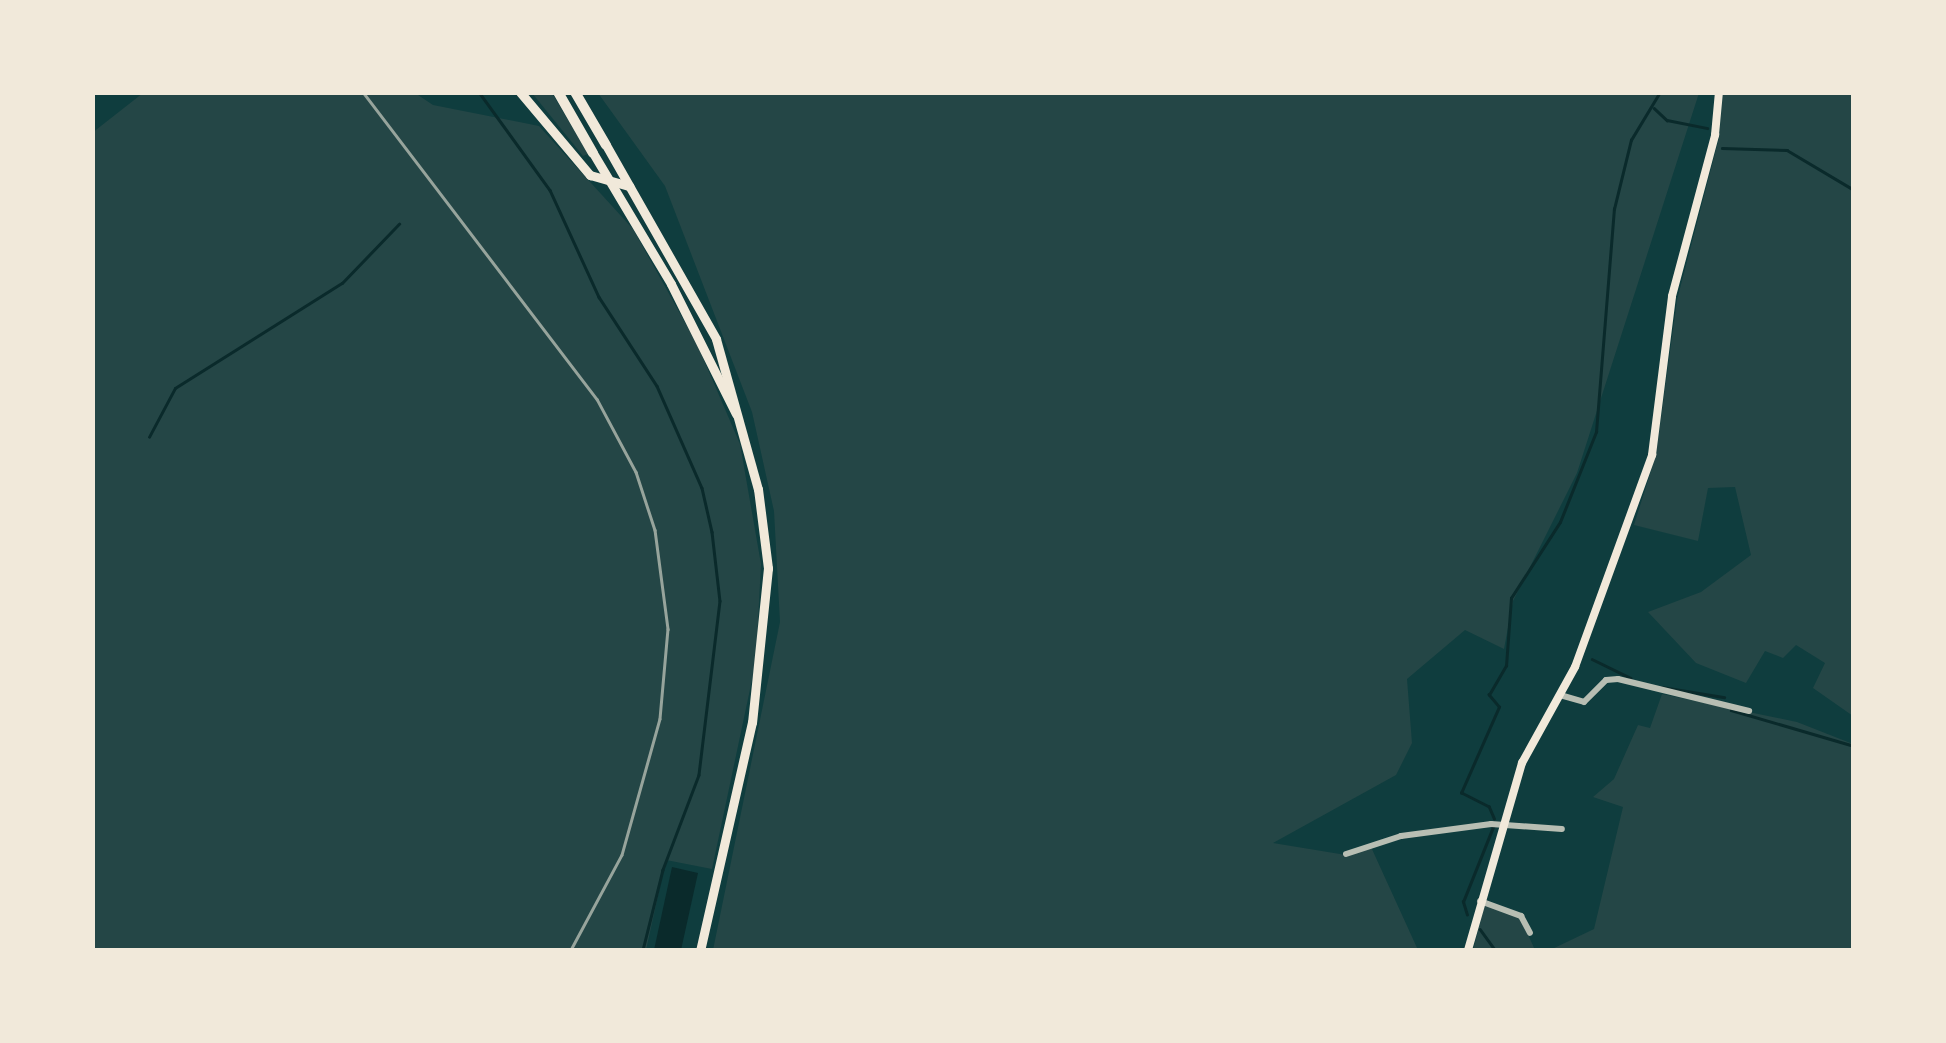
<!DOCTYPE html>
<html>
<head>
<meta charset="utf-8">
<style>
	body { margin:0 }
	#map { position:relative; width:1946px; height:1043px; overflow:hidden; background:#0f3d3e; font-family:Rubik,sans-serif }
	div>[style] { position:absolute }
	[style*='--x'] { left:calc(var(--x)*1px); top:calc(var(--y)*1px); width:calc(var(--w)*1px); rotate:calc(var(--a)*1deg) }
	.green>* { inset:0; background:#244646 }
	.water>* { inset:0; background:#0a2a2b }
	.stream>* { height:2.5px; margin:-1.25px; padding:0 1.25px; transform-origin:1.25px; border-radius:1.25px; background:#0a2a2b }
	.minor>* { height:6px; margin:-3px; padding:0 3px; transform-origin:3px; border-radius:3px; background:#b8beb3 }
	.secondary>* { height:8px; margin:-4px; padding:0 4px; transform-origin:4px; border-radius:4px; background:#f1e9da }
	.primary>* { height:9px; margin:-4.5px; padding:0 4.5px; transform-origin:4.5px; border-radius:4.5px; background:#f1e9da }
	.trunk>* { height:10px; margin:-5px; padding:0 5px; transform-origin:5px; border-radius:5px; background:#f1e9da }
	.rail>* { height:2.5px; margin:-1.25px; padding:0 1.25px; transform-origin:1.25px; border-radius:1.25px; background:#97a49c }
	span { translate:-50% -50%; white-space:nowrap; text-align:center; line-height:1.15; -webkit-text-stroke:10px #f1e9da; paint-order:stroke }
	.frame { position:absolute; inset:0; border:95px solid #f1e9da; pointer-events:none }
</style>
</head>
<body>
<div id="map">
	<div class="green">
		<i style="clip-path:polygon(143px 93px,415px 93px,433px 105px,539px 126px,633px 229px,697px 344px,740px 444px,761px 564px,756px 661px,712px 869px,666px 860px,646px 950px,93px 950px,92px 133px)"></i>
		<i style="clip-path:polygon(532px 93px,552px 93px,588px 154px,583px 156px)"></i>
		<i style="clip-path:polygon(598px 93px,1699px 93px,1577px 473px,1513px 601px,1504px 649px,1465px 630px,1407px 679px,1412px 743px,1396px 775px,1273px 843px,1346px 855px,1371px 847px,1418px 950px,713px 950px,780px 622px,774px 511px,752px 412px,665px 186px)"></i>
		<i style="clip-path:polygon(1723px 93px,1853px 93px,1853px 716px,1813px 688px,1825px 663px,1796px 645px,1783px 658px,1765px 651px,1746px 683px,1696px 663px,1648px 612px,1701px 592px,1751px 555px,1735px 487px,1708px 488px,1698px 541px,1634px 525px,1656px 455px,1677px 300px,1719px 138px)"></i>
		<i style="clip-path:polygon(1662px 694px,1797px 722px,1853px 744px,1853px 950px,1550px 950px,1594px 929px,1623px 807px,1593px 797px,1614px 779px,1638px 725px,1650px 728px)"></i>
		<i style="clip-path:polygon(1485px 904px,1520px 917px,1535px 950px,1473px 950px)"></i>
	</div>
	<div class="water">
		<i style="clip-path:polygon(672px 867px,698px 873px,681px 950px,654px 950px)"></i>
	</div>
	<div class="stream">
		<i style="--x:479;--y:92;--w:121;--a:54.1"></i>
		<i style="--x:550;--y:190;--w:118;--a:65.4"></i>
		<i style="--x:599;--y:297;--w:106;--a:56.9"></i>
		<i style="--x:657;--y:386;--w:111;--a:66.2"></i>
		<i style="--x:702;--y:488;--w:45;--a:77.2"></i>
		<i style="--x:712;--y:532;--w:69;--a:83.4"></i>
		<i style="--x:720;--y:601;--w:175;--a:96.9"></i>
		<i style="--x:699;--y:775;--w:102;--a:110.8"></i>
		<i style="--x:663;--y:870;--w:82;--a:104"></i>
		<i style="--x:1654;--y:108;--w:18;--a:43"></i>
		<i style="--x:1667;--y:120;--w:41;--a:11.3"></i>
		<i style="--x:1722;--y:148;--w:65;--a:1.8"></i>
		<i style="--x:1787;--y:150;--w:78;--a:30.8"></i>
		<i style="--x:149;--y:437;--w:55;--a:-62"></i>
		<i style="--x:175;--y:388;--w:197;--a:-32.2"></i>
		<i style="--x:342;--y:283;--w:82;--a:-46"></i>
		<i style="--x:1592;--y:659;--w:43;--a:26"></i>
		<i style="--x:1662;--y:687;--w:63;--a:9.2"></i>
		<i style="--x:1731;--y:710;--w:128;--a:16.3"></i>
		<i style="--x:1494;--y:819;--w:13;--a:-113"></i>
		<i style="--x:1489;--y:807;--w:31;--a:-153"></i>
		<i style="--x:1461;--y:793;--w:94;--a:-66.2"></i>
		<i style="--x:1499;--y:707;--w:16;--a:-130"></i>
		<i style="--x:1489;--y:695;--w:34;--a:-60"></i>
		<i style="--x:1506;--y:666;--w:68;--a:-85.8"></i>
		<i style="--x:1511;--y:598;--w:90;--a:-57.2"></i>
		<i style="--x:1560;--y:522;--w:97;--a:-68.2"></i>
		<i style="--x:1596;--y:432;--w:224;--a:-85.4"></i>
		<i style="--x:1614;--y:209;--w:71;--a:-76.2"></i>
		<i style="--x:1631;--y:140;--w:56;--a:-58.9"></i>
		<i style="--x:1467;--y:915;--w:14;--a:-107"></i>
		<i style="--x:1463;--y:902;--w:81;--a:-68.2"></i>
		<i style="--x:1480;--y:929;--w:26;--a:54"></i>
	</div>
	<div class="minor">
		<i style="--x:1560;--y:695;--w:25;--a:16"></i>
		<i style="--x:1584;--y:702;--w:31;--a:-45"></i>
		<i style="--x:1606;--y:680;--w:12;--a:-5"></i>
		<i style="--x:1618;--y:679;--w:135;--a:13.7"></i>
		<i style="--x:1346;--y:854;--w:58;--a:-18.1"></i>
		<i style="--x:1401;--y:836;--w:91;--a:-7.6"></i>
		<i style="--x:1491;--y:824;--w:71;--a:4"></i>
		<i style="--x:1480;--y:901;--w:44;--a:20.1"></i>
		<i style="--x:1521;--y:916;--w:19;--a:62"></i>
	</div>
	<div class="secondary">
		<i style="--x:1468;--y:950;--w:195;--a:-73.9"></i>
		<i style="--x:1522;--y:763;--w:110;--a:-61.1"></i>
		<i style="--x:1575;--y:667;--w:226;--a:-70"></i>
		<i style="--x:1652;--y:455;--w:160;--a:-82.8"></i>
		<i style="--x:1672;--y:296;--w:167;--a:-75"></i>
		<i style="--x:1715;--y:135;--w:43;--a:-84.7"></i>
	</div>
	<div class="primary">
		<i style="--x:520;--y:92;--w:109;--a:49.9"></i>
		<i style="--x:590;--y:175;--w:41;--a:15.8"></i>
		<i style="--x:606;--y:145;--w:223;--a:60.4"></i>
		<i style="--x:716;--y:339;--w:156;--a:74.4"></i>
		<i style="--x:758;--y:489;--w:80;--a:82.8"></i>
		<i style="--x:768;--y:568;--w:155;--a:95.9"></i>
		<i style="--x:752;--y:722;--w:234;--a:102.8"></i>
		<i style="--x:593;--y:153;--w:152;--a:59.2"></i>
		<i style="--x:671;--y:284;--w:145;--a:63.4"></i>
	</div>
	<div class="trunk">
		<i style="--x:558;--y:92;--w:70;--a:60.2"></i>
		<i style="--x:575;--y:92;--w:61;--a:59.7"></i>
	</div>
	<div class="rail">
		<i style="--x:363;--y:92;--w:386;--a:52.7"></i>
		<i style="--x:597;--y:399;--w:83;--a:61.9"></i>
		<i style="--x:636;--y:472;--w:61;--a:71.9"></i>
		<i style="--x:655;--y:530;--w:100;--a:82.5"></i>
		<i style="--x:668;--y:629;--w:90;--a:95.1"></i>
		<i style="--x:660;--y:719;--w:141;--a:105.6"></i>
		<i style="--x:622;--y:855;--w:108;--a:118.2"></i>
	</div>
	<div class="frame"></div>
</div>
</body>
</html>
